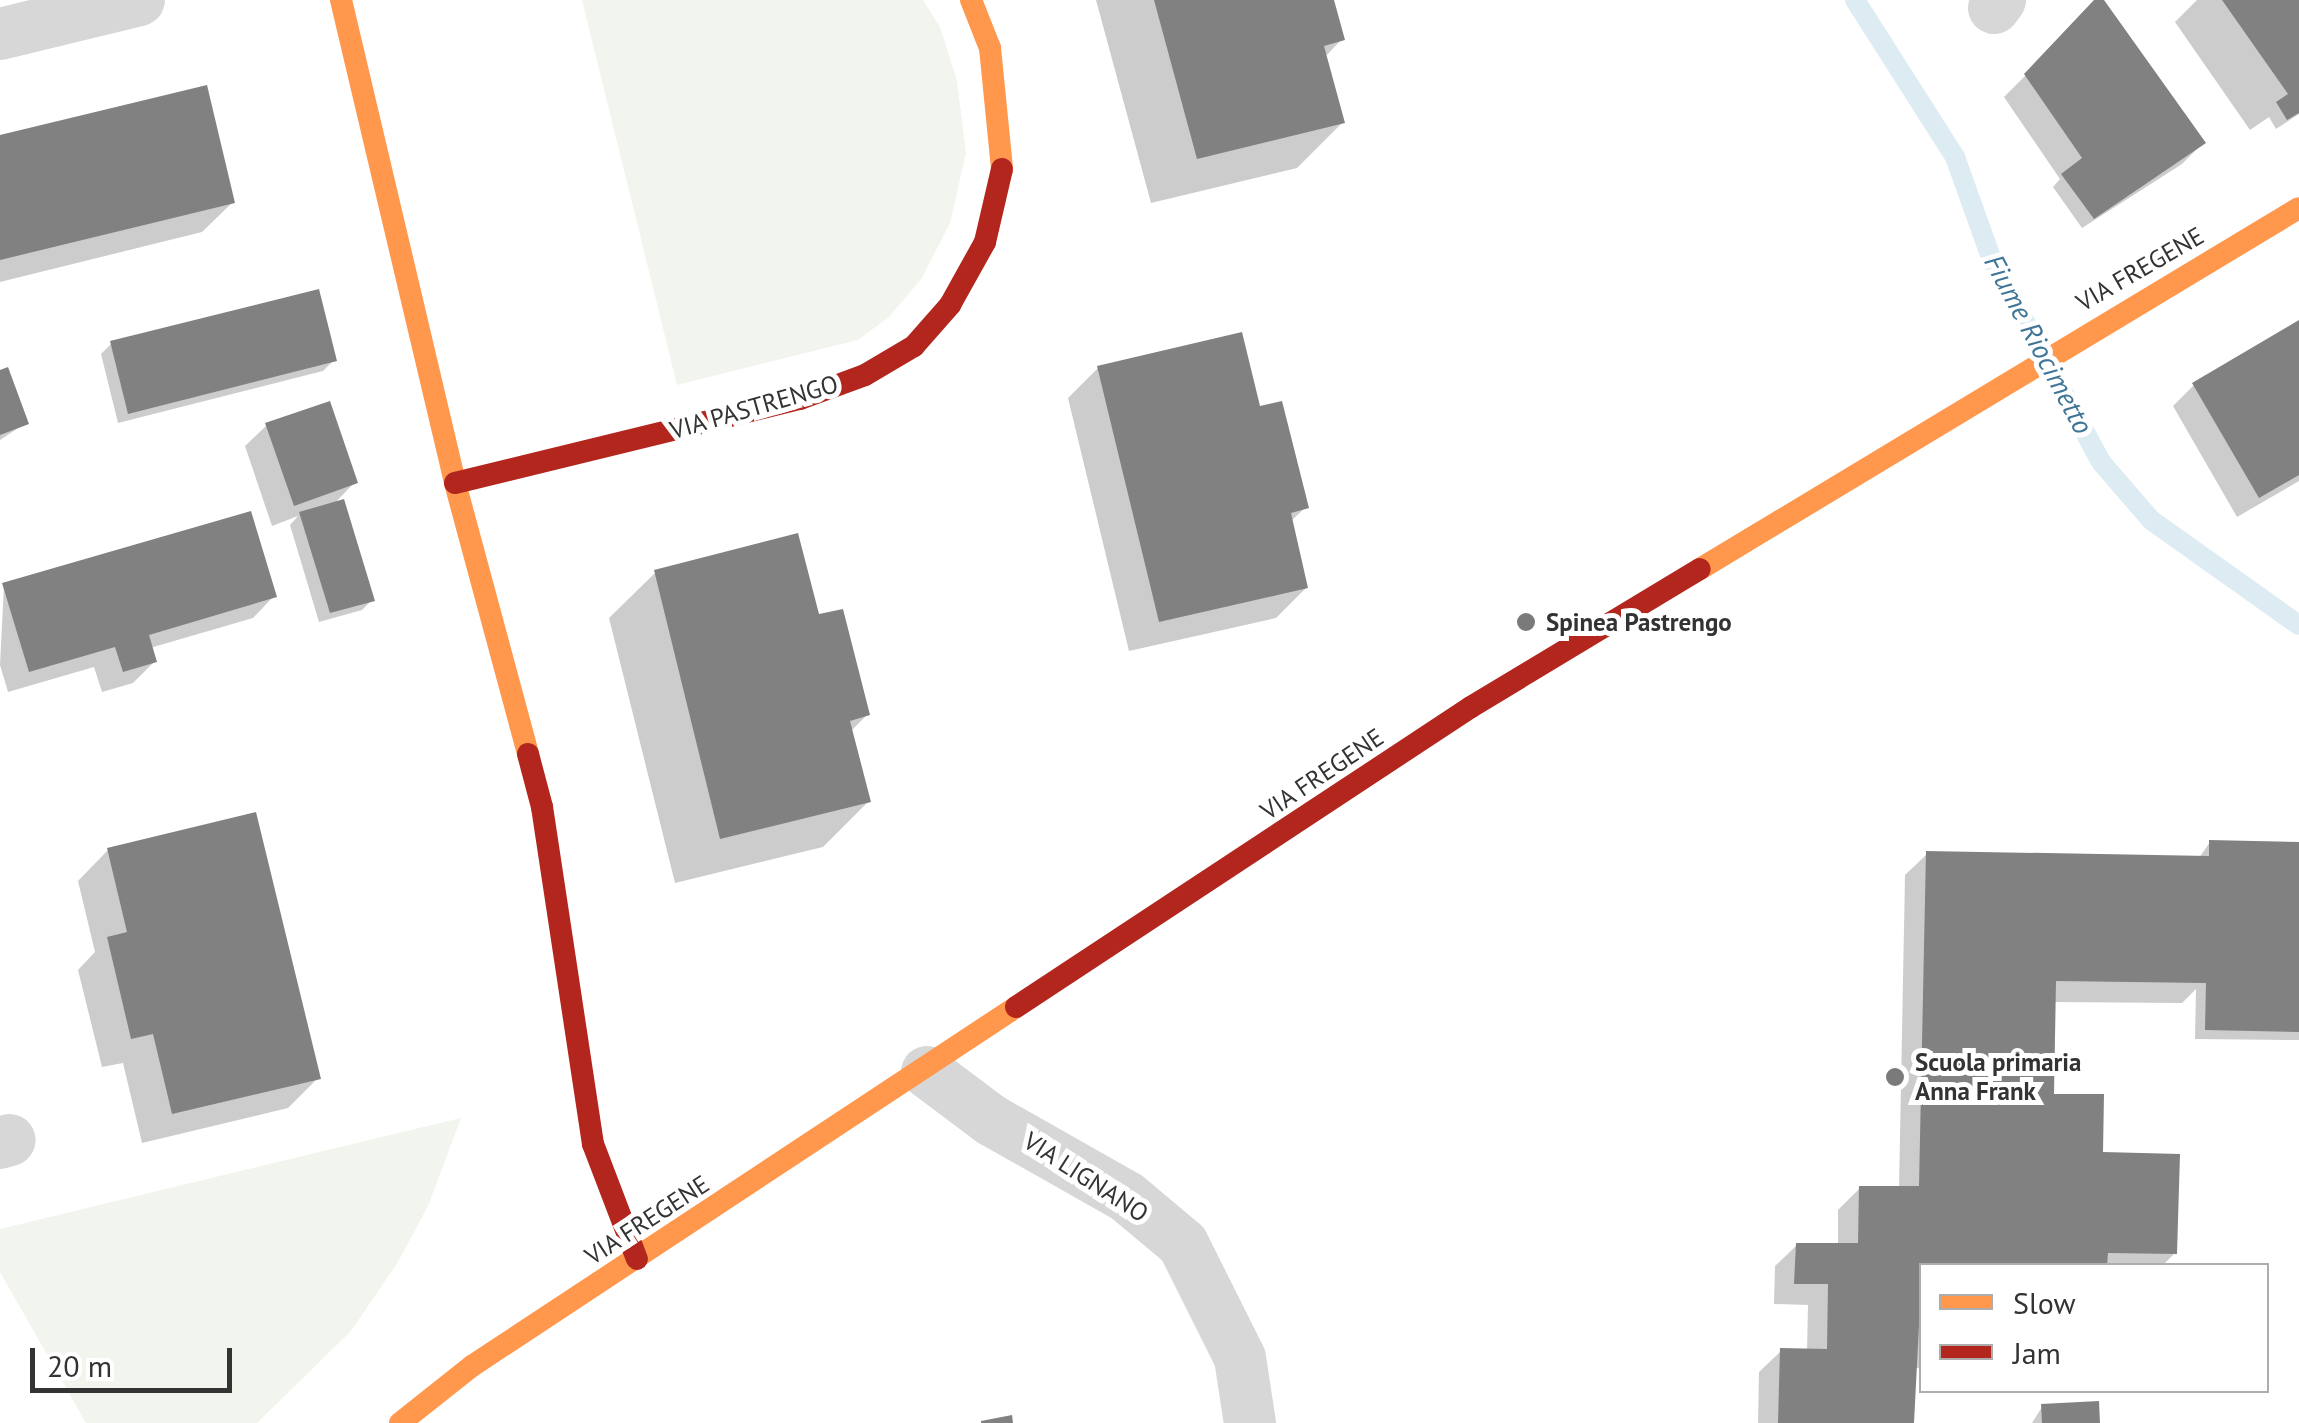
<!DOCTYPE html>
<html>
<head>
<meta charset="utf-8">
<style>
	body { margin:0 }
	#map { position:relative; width:2299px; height:1423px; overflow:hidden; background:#fff; font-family:"PT Sans",sans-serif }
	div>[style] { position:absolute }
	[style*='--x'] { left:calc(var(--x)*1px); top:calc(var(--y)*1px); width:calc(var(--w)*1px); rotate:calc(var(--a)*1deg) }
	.green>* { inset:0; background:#f1f5ed }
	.shadow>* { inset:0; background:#0003 }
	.stream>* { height:20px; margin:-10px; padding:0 10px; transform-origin:10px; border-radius:10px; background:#ddebf3 }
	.building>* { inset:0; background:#818181 }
	.street>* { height:52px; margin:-26px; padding:0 26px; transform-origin:26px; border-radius:26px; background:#d7d7d7 }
	.slow>* { height:22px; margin:-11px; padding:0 11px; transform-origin:11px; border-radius:11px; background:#ff974d }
	.jam>* { height:22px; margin:-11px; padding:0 11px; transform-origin:11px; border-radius:11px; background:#b3261e }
	.dots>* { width:28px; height:28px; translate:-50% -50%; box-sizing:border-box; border:5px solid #fff; border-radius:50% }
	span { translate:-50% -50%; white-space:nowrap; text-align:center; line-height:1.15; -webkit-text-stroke:10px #fff; paint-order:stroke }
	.street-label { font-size:25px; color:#333 }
	.poi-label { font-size:25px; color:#333; font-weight:700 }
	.left { translate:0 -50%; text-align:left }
	.water-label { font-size:28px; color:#3f7597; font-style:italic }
	.legend { position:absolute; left:1919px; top:1263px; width:350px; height:130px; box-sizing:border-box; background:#fff; border:2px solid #adadad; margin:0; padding:12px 18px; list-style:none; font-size:30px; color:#333 }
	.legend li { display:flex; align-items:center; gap:20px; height:50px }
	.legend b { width:50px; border:2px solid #adadad }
	.scale { position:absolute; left:30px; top:1348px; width:202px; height:45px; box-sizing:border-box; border:5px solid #333; border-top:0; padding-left:12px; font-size:30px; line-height:35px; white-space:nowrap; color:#333; -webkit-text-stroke:8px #fff; paint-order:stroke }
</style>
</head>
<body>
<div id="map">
	<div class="green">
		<i style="clip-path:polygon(582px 0,923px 0,940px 27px,957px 81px,966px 153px,950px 223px,922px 278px,889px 317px,858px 340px,677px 385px)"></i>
		<i style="clip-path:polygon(461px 1118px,428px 1206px,398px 1262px,351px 1331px,257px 1423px,86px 1423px,0 1272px,0 1229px)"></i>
	</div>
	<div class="shadow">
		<i style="clip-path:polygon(1096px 0,1332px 0,1342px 39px,1325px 57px,1342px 123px,1297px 168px,1151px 203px)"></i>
		<i style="clip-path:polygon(2101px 0,2203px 143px,2182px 164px,2082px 228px,2053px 187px,2060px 179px,2004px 97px)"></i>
		<i style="clip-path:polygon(2197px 0,2299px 0,2299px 114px,2276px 129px,2269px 117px,2250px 130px,2175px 22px)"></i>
		<i style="clip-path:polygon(0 137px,233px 202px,202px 232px,0 282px)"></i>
		<i style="clip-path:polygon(2299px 323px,2299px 481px,2237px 517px,2173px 406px,2194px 385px)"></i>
		<i style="clip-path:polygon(111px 344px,334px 360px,323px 371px,118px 423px,101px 354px)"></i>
		<i style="clip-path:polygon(1098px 368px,1258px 409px,1306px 507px,1290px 522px,1306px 588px,1276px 618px,1129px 651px,1068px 398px)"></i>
		<i style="clip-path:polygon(0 373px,26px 423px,0 440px)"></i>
		<i style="clip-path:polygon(267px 425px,355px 482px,333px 505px,372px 600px,362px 610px,319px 622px,290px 525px,298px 516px,272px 526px,245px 446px)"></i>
		<i style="clip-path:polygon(655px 573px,817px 617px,867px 715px,850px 732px,868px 802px,823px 847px,675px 883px,609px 618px)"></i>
		<i style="clip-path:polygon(4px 585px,274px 596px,253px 618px,150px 648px,154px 662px,133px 683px,102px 692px,94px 667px,8px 692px,0 665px)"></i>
		<i style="clip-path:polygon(2210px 842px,2299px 844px,2299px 1040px,2195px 1039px,2196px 989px,2182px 1003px,2053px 1002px,2052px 1096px,2175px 1253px,2162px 1266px,1922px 1266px,1922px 1368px,1912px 1368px,1911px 1423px,1758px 1423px,1759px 1372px,1781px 1351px,1807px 1351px,1808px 1305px,1774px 1304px,1775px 1266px,1797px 1245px,1838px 1246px,1838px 1210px,1860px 1188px,1899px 1189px,1905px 875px,1927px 854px,2199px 858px)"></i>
		<i style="clip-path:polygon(108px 850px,318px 1078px,288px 1108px,142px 1143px,123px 1063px,102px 1067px,78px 970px,95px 952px,78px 881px)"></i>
		<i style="clip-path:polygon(2042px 1407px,2098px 1423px,2032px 1423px)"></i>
	</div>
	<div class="stream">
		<i style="--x:1855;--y:0;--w:186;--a:57.5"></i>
		<i style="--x:1955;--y:157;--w:113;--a:70.3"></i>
		<i style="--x:1993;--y:263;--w:226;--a:61.5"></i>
		<i style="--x:2101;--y:462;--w:77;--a:49.2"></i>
		<i style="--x:2151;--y:520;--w:181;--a:35.4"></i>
	</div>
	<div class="building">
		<i style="clip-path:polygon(1154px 0,1334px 0,1345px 40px,1324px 46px,1345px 123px,1197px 159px)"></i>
		<i style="clip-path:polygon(2094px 0,2104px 0,2206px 143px,2094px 219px,2061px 174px,2082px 158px,2024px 74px)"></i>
		<i style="clip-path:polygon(2222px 0,2299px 0,2299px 113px,2287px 120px,2276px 102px,2288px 94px)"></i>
		<i style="clip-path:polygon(207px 85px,235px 203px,0 260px,0 135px)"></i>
		<i style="clip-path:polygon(319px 289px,337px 361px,128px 414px,110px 341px)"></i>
		<i style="clip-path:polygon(2299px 320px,2299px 475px,2259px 498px,2192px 383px)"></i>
		<i style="clip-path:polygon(1242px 332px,1260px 406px,1282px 401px,1309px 508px,1291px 513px,1308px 588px,1159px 622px,1097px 366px)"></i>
		<i style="clip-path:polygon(8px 367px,29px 424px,0 435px,0 370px)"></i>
		<i style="clip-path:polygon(330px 401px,358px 483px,294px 506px,265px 423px)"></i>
		<i style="clip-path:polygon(344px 499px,375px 601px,330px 613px,299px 512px)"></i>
		<i style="clip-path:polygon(251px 511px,277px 597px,149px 635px,157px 662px,123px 672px,115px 647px,29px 672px,2px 583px)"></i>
		<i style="clip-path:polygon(798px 533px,819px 614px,843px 609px,870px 715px,850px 721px,871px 802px,720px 839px,654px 570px)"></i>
		<i style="clip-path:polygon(256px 812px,321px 1079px,172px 1114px,153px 1034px,131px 1039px,107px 937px,127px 932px,107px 848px)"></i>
		<i style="clip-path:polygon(2209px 840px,2299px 842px,2299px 1032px,2205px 1030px,2206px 983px,2056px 981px,2054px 1094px,2104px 1094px,2103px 1152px,2180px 1154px,2177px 1254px,2108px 1253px,2107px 1266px,1922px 1266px,1914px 1423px,1778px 1423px,1780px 1348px,1827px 1349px,1828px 1284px,1794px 1284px,1796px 1243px,1858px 1243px,1859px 1186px,1919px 1186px,1926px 851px,2209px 856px)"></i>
		<i style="clip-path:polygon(2099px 1401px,2100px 1423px,2042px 1423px,2041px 1404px)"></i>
		<i style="clip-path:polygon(1012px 1415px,1013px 1423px,981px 1423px,981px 1421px)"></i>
	</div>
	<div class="street">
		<i style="--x:1994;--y:8;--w:10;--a:-53"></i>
		<i style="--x:0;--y:34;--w:143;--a:-13.7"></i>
		<i style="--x:927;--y:1072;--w:80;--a:36.9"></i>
		<i style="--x:991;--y:1120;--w:156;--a:29.5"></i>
		<i style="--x:1127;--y:1197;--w:73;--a:40"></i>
		<i style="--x:1183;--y:1244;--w:127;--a:63.4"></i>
		<i style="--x:1240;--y:1358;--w:66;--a:81.3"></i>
		<i style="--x:0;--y:1143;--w:10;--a:-17"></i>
	</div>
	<div class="slow">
		<i style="--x:341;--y:0;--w:496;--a:76.7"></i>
		<i style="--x:455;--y:483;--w:281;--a:74.9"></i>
		<i style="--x:971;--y:0;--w:52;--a:68.4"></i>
		<i style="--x:990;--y:48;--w:122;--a:84.3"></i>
		<i style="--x:1700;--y:569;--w:699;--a:-31.08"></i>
		<i style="--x:400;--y:1423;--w:92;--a:-38.4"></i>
		<i style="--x:472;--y:1366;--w:652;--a:-33.42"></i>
	</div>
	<div class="jam">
		<i style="--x:455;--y:483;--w:355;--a:-13.7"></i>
		<i style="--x:800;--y:399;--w:69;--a:-20.3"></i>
		<i style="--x:865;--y:375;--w:57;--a:-30.6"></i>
		<i style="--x:914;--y:346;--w:55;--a:-48.7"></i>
		<i style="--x:950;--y:305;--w:72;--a:-60.9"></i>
		<i style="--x:985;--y:242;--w:75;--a:-76.9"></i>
		<i style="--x:528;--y:754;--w:55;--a:75.2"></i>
		<i style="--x:542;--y:807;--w:341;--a:81.4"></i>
		<i style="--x:593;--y:1144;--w:123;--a:69.1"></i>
		<i style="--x:1016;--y:1007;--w:545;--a:-33.4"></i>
		<i style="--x:1471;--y:707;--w:267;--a:-31.1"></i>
	</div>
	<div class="dots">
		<i style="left:1526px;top:622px;background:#7a7a7a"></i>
		<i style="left:1895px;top:1077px;background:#7a7a7a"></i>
	</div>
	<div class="street-label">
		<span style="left:2140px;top:269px;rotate:-30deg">VIA FREGENE</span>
		<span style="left:754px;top:407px;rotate:-16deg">VIA PASTRENGO</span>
		<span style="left:1322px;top:774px;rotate:-34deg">VIA FREGENE</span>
		<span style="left:1086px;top:1177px;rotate:33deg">VIA LIGNANO</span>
		<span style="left:647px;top:1220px;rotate:-33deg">VIA FREGENE</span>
	</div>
	<div class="poi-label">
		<span class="left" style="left:1546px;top:622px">Spinea Pastrengo</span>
		<span class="left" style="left:1915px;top:1077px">Scuola primaria<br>Anna Frank</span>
	</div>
	<div class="water-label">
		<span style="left:2039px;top:344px;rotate:62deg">Fiume Riocimetto</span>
	</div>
	<ul class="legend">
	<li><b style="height:12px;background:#ff974d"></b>Slow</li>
	<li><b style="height:12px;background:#b3261e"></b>Jam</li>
	</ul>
	<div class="scale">20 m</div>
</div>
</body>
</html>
